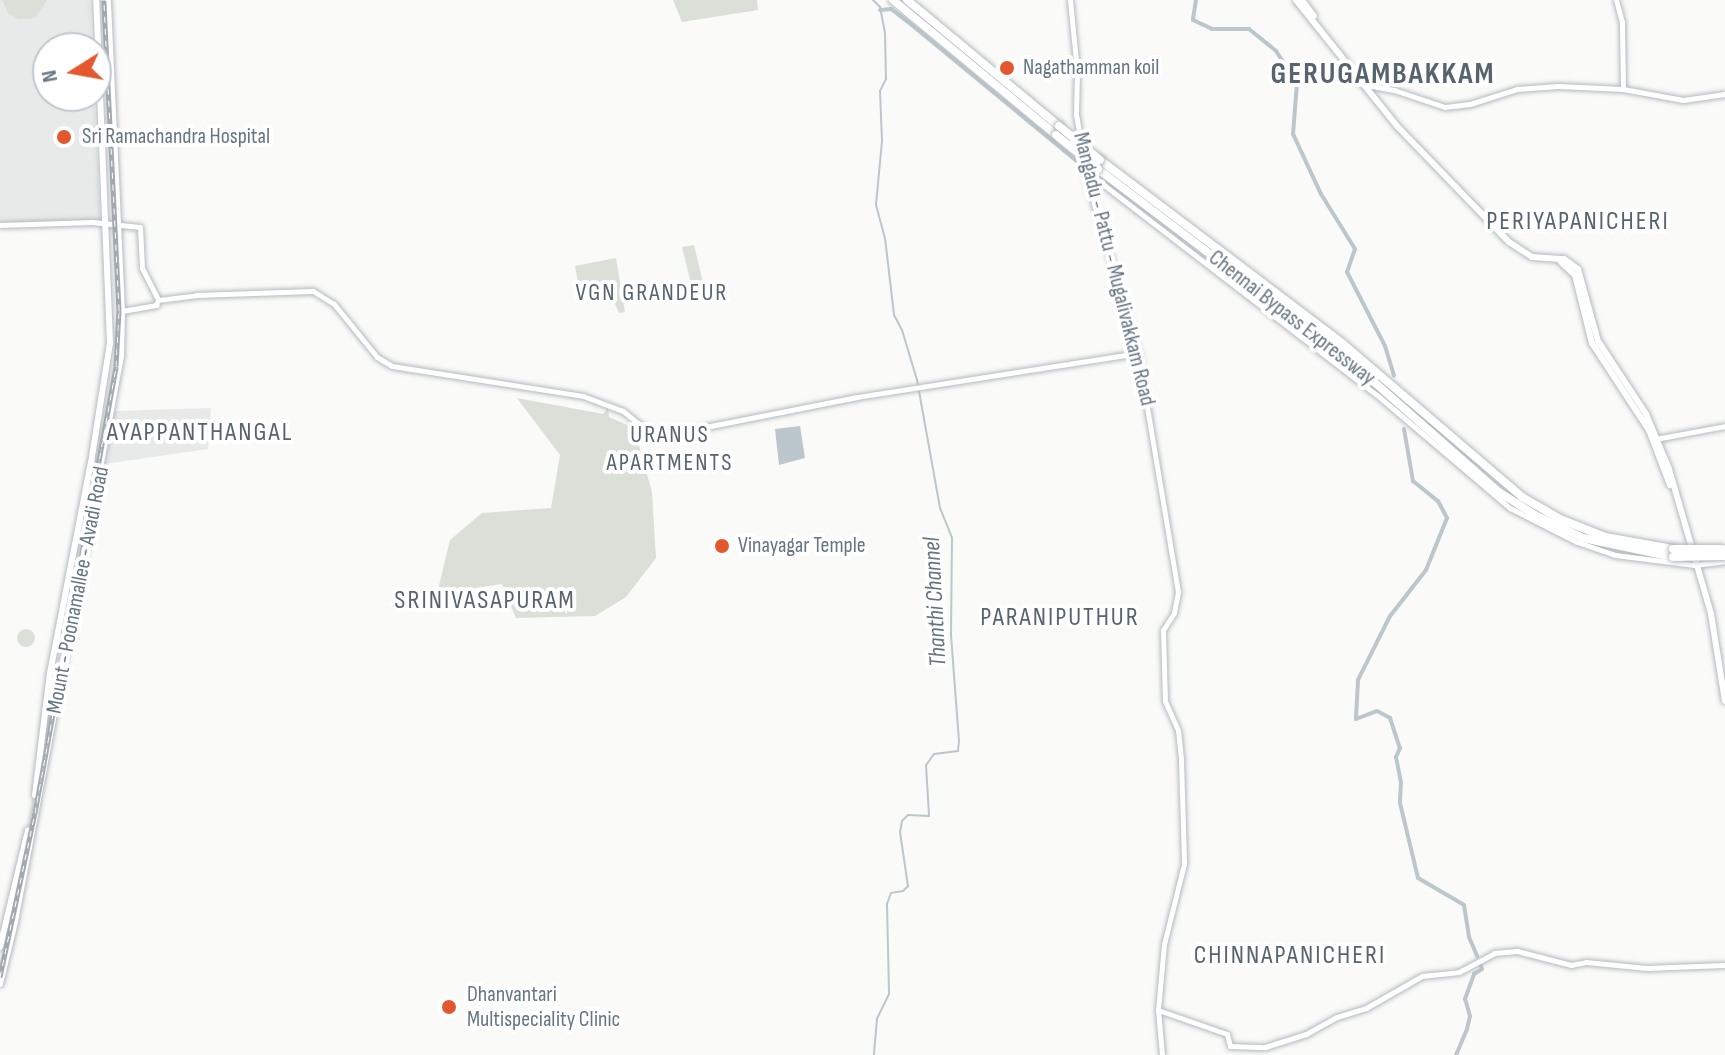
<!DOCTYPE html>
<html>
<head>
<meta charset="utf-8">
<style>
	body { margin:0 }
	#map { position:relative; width:1725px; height:1055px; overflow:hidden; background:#fafaf8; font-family:"Sofia Sans Condensed",sans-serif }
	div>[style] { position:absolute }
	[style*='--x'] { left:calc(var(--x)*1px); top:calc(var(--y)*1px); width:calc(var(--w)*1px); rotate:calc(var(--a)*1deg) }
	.built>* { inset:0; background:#e8e9e9 }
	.green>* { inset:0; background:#dadfd7 }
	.round { border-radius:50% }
	.water>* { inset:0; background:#bbc7cb }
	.stream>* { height:2px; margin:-1px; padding:0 1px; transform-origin:1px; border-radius:1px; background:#bbc7cb }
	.canal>* { height:4px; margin:-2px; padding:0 2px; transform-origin:2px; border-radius:2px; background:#bbc7cb }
	.roads { filter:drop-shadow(0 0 2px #b3babf) drop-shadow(0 0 2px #b3babf) }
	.secondary>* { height:5px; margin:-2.5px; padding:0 2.5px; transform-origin:2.5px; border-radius:2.5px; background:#fff }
	.primary>* { height:6px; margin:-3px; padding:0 3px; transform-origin:3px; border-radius:3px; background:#fff }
	.highway>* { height:8px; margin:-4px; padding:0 4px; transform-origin:4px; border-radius:4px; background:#fff }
	.rail>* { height:5px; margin-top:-2.5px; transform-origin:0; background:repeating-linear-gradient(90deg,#fff 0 6px,#a2aab0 0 12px); box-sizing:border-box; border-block:2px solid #a2aab0 }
	.bridges { filter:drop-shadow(0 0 2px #b4b9bd) drop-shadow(0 0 2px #b4b9bd) }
	.highway-bridge>* { height:8px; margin:-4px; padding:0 4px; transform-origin:4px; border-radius:4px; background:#fff }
	.dots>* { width:22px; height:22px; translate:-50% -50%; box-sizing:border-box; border:4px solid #fff; border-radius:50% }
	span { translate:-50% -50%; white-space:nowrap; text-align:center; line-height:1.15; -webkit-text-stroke:8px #fff; paint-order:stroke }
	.poi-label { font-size:22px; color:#657683 }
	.left { translate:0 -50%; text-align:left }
	.street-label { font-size:22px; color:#657683 }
	.neighbourhood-label { font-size:24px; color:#57646e; letter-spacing:2px }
	.water-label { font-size:24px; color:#60757c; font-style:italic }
	.quarter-label { font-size:26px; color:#57646e; letter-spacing:2px }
	.district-label { font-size:30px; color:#57646e; font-weight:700; letter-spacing:2px }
	.north { position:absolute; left:32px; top:32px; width:80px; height:80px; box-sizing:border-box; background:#fff; border:2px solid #c1c8cd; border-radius:50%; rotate:259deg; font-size:22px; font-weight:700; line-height:32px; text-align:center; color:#657683 }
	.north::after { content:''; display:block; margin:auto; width:28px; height:36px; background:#e4572e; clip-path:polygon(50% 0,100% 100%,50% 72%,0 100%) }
</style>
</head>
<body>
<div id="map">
	<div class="built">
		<i style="clip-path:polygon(0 0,90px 0,92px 48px,48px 48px,48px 96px,94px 96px,100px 220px,0 223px)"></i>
		<i style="clip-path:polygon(211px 408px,208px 449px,105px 464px,115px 411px)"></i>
	</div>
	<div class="green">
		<i style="clip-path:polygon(2px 0,46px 0,46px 2px,35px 18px,18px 19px,8px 13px)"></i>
		<i style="clip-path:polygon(673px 0,757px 0,758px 10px,682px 22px)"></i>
		<i style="clip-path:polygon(694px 245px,706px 295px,695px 300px,682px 247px)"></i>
		<i style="clip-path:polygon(616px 258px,625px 312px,619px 313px,607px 285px,579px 289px,575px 266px)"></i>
		<i style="clip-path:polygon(517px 398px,603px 414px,608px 408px,609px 417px,634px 428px,652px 492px,656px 558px,626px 597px,595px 616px,516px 618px,502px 584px,437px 594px,450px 540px,482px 513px,551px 508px,560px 455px)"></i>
		<i class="round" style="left:17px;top:629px;width:18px;height:18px"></i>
	</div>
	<div class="water">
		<i style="clip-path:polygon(800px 426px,805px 458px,779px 465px,775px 429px)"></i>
	</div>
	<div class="stream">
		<i style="--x:873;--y:0;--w:10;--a:45"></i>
		<i style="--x:880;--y:7;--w:26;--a:79"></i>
		<i style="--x:885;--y:33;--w:46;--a:88.8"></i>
		<i style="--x:886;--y:79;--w:13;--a:117"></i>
		<i style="--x:880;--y:91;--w:50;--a:87.7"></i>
		<i style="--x:882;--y:141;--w:64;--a:95.4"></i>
		<i style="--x:876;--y:205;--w:34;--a:75"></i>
		<i style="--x:885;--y:238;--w:78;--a:83.3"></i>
		<i style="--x:894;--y:315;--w:17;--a:62"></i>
		<i style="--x:902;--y:330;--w:52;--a:73.3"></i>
		<i style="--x:917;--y:380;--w:130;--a:79.8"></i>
		<i style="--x:940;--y:508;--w:32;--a:68"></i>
		<i style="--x:952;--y:538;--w:97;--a:90.6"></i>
		<i style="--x:951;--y:635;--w:106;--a:85.7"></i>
		<i style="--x:959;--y:741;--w:10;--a:96"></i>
		<i style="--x:958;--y:751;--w:24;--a:173"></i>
		<i style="--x:934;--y:754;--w:14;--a:126"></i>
		<i style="--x:926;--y:765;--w:51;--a:86.6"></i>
		<i style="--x:929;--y:816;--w:21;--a:-177"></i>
		<i style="--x:908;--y:815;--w:8;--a:135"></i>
		<i style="--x:902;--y:821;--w:11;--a:100"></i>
		<i style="--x:900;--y:832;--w:55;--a:81.6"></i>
		<i style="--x:908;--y:886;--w:7;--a:135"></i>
		<i style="--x:903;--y:891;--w:12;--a:171"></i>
		<i style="--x:891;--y:893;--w:12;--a:110"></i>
		<i style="--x:887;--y:904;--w:90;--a:88.7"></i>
		<i style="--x:889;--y:994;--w:28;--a:116"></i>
		<i style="--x:877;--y:1019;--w:36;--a:95"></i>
	</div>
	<div class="canal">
		<i style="--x:1196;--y:0;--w:20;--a:99"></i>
		<i style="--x:1193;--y:20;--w:21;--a:25"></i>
		<i style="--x:1212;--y:29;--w:37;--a:0"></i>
		<i style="--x:1249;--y:29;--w:35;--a:39"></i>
		<i style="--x:1276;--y:51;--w:38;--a:57"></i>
		<i style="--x:1297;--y:83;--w:51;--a:94.5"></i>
		<i style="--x:1293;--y:134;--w:66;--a:65"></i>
		<i style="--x:1321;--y:194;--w:65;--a:58.3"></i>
		<i style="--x:1355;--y:249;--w:24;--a:109"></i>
		<i style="--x:1347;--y:272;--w:83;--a:62.8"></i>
		<i style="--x:1385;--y:346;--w:31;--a:73"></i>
		<i style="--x:880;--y:10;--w:11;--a:-5"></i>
		<i style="--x:891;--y:9;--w:20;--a:37"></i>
		<i style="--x:907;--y:21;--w:220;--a:39.5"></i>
		<i style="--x:1404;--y:429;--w:53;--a:80.2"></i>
		<i style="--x:1413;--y:481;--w:32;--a:39"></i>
		<i style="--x:1438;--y:501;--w:19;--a:62"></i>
		<i style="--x:1447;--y:518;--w:56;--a:112"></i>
		<i style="--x:1426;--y:570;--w:58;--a:128"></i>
		<i style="--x:1390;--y:616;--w:72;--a:116.6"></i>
		<i style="--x:1358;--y:680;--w:39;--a:93"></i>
		<i style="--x:1356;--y:719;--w:22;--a:-21"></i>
		<i style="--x:1377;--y:711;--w:15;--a:28"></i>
		<i style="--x:1390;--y:718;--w:32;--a:72"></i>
		<i style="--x:1400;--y:748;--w:10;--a:114"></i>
		<i style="--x:1396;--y:757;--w:25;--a:79"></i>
		<i style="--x:1401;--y:782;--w:21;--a:93"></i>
		<i style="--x:1400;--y:803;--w:77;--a:76.5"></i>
		<i style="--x:1418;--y:878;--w:53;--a:30.4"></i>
		<i style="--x:1464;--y:905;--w:32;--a:81"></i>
		<i style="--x:1469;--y:937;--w:21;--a:67"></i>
		<i style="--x:1456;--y:1055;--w:28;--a:-67"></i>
		<i style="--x:1467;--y:1029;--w:13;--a:-77"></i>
		<i style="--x:1470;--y:1016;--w:18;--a:-106"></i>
		<i style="--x:1465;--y:999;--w:27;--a:-70"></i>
		<i style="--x:1474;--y:974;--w:9;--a:-32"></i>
		<i style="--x:1482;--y:969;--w:6;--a:-108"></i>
	</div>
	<div class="roads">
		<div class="secondary">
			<i style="--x:1070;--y:0;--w:72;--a:84.4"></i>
			<i style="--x:1077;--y:72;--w:42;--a:91.4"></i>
			<i style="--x:1076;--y:114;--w:66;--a:80.4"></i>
			<i style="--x:1087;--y:179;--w:181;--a:73.7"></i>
			<i style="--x:1138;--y:353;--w:242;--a:80.5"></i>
			<i style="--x:1178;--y:592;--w:21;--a:101"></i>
			<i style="--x:1174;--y:613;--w:20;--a:123"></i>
			<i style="--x:1163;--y:630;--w:71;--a:88.4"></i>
			<i style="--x:1165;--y:701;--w:32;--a:66"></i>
			<i style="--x:1178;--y:730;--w:30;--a:84"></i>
			<i style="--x:1181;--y:760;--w:104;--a:88.3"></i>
			<i style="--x:1184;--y:864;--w:82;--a:104"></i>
			<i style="--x:1164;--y:944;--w:66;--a:95.2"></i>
			<i style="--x:1158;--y:1010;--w:45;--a:84.9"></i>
			<i style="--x:1362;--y:84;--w:33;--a:11"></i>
			<i style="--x:1394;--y:90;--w:54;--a:18.4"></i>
			<i style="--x:1445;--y:107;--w:25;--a:-7"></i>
			<i style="--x:1470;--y:104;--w:49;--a:-17.7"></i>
			<i style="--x:1517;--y:89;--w:41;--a:-4.2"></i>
			<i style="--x:1558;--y:86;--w:65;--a:2.6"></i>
			<i style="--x:1623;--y:89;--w:67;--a:-90.9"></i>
			<i style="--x:1622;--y:22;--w:23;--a:-105"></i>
			<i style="--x:1623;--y:89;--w:61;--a:10.4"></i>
			<i style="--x:1683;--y:100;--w:42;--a:-8.1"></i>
			<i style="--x:1087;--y:172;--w:366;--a:37.6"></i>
			<i style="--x:1377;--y:395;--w:175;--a:40.4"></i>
			<i style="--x:1510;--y:508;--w:75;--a:26.9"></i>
			<i style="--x:1577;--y:542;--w:40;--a:18.9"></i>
			<i style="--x:1615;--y:555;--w:80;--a:7.2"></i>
			<i style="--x:1694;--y:565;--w:31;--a:-7"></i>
			<i style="--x:0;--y:225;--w:92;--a:-1.9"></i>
			<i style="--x:92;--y:222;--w:48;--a:5.9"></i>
			<i style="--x:140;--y:227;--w:41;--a:87.2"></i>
			<i style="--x:142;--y:268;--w:36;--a:63"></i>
			<i style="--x:122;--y:311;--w:35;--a:-10"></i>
			<i style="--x:156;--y:305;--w:5;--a:-68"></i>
			<i style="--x:158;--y:300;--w:38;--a:-7"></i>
			<i style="--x:196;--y:295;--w:117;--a:-2"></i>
			<i style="--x:313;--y:291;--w:25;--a:32"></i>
			<i style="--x:334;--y:304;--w:68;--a:50.9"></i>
			<i style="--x:377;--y:357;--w:17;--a:31"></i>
			<i style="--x:392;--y:366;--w:193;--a:8.9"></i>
			<i style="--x:583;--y:396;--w:43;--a:20.6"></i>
			<i style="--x:623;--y:411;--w:41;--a:39.1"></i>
			<i style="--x:655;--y:437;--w:206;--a:-11.2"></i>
			<i style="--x:857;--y:397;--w:284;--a:-8.9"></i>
			<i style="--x:1655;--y:439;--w:71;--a:-10.5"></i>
			<i style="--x:1158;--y:1010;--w:73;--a:19.2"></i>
			<i style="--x:1227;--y:1034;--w:12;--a:76"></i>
			<i style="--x:1230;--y:1046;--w:35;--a:2"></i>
			<i style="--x:1265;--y:1047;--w:43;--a:-17.6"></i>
			<i style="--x:1306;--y:1034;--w:35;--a:-29"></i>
			<i style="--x:1337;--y:1017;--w:30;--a:-17"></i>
			<i style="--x:1366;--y:1008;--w:64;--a:-29.7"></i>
			<i style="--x:1422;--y:976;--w:37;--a:-6"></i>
			<i style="--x:1459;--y:972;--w:40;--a:-28"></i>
			<i style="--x:1494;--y:953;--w:23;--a:-5"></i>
			<i style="--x:1517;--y:951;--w:56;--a:14.5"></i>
			<i style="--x:1571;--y:965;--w:15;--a:-11"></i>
			<i style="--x:1586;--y:962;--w:61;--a:5.6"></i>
			<i style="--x:1647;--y:968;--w:78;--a:-2.2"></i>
		</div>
		<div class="primary">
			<i style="--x:1296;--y:0;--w:161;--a:51.3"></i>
			<i style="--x:1397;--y:126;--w:161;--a:46"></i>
			<i style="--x:1509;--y:242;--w:27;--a:33"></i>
			<i style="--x:1532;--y:257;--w:32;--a:4"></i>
			<i style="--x:1564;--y:259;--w:17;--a:36"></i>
			<i style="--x:1578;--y:269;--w:75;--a:74.5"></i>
			<i style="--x:1598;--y:341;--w:87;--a:56.7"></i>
			<i style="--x:1646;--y:414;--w:60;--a:67.3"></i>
			<i style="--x:1669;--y:469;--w:151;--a:73.8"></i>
			<i style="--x:1711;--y:614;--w:88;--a:80.9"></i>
			<i style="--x:1302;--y:0;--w:20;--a:53"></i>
			<i style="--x:1561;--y:262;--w:19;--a:43"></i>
			<i style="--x:1575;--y:275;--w:70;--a:76"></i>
			<i style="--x:1592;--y:343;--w:104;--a:56.8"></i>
			<i style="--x:1649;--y:430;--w:59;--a:69.1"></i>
			<i style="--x:35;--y:795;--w:123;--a:-83"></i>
			<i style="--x:50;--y:673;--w:214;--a:-79"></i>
			<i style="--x:91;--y:463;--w:121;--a:-81"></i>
			<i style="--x:110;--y:343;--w:343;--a:-92.3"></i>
			<i style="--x:0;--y:947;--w:120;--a:-76.5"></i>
			<i style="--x:0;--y:984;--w:64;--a:-76.4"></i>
			<i style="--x:15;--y:922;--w:576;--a:-79.39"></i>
			<i style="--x:121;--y:356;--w:45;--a:-88.7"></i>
			<i style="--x:122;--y:311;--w:311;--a:-92.6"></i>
		</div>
		<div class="highway">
			<i style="--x:893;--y:0;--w:212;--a:39.6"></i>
			<i style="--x:907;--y:0;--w:197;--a:39.7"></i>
			<i style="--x:1100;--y:160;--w:303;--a:37.1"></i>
			<i style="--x:1342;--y:343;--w:237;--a:40.5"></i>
			<i style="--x:1522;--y:497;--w:44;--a:30.1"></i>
			<i style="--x:1560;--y:519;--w:48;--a:21.8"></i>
			<i style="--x:1605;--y:537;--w:69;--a:10"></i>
			<i style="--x:1098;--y:169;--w:314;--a:37.2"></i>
			<i style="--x:1348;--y:359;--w:201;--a:41.4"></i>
			<i style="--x:1499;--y:492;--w:43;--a:32.6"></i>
			<i style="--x:1535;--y:515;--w:53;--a:25.6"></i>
			<i style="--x:1583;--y:538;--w:92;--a:11.9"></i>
		</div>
	</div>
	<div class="rail">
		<i style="--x:0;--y:977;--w:168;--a:-78"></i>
		<i style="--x:35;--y:813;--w:454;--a:-79.7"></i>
		<i style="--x:116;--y:366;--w:56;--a:-86.9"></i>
		<i style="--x:119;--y:310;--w:310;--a:-92.8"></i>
	</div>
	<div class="bridges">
		<div class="highway-bridge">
			<i style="--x:1059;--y:126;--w:53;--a:39.7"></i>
			<i style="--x:1056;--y:135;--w:54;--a:39"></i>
			<i style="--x:1673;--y:549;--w:49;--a:0"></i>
			<i style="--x:1673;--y:557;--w:51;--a:-1.1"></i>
		</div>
	</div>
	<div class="dots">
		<i style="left:1007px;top:68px;background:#e4572e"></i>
		<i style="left:64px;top:137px;background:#e4572e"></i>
		<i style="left:722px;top:546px;background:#e4572e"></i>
		<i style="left:449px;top:1007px;background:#e4572e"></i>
	</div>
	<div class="poi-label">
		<span class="left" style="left:1023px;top:68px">Nagathamman koil</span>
		<span class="left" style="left:82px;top:137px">Sri Ramachandra Hospital</span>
		<span class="left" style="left:738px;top:546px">Vinayagar Temple</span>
		<span class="left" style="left:467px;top:1007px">Dhanvantari<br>Multispeciality Clinic</span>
	</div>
	<div class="street-label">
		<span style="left:1114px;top:269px;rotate:76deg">Mangadu - Pattu - Mugalivakkam Road</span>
		<span style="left:1292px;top:318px;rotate:38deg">Chennai Bypass Expressway</span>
		<span style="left:78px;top:590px;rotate:-79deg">Mount - Poonamallee - Avadi Road</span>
	</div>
	<div class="neighbourhood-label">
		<span style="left:652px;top:293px">VGN GRANDEUR</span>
		<span style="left:670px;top:449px">URANUS<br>APARTMENTS</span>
	</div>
	<div class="water-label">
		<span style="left:935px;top:602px;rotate:-93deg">Thanthi Channel</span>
	</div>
	<div class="quarter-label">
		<span style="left:1578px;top:222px">PERIYAPANICHERI</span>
		<span style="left:200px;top:433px">AYAPPANTHANGAL</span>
		<span style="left:485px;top:601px">SRINIVASAPURAM</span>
		<span style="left:1060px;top:618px">PARANIPUTHUR</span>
		<span style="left:1290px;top:956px">CHINNAPANICHERI</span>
	</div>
	<div class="district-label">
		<span style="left:1383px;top:74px">GERUGAMBAKKAM</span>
	</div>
	<div class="north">N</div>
</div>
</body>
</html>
